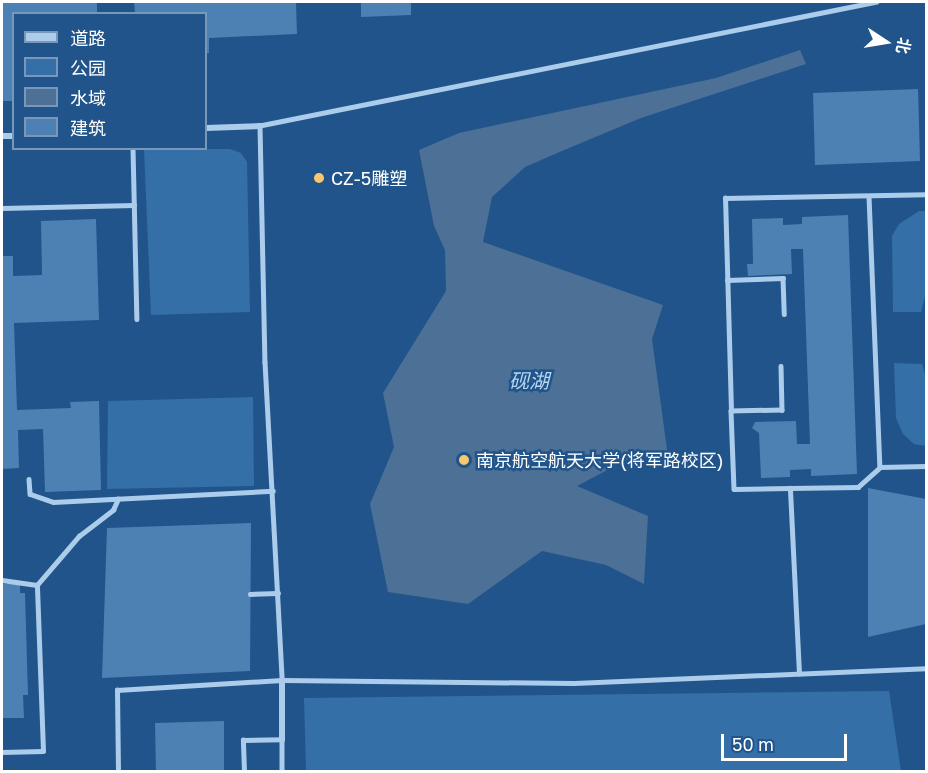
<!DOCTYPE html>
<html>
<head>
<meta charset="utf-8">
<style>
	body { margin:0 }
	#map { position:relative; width:928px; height:773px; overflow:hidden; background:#20548a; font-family:"Golos Text","Noto Sans SC",sans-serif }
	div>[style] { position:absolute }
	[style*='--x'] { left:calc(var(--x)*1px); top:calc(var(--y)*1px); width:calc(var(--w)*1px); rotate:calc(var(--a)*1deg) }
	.green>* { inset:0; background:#346fa7 }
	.water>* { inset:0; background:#4c7096 }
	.building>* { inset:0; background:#4d81b3 }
	.lane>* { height:4.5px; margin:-2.25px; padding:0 2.25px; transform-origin:2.25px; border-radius:2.25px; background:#accceb }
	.street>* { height:6px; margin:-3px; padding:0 3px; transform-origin:3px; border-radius:3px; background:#accceb }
	.dots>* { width:16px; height:16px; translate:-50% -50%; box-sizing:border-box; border:3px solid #20548a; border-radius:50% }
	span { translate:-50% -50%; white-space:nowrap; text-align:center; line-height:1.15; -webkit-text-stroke:5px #20548a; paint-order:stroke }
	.poi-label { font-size:18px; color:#fff }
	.left { translate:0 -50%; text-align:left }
	.water-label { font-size:20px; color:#b8d6f2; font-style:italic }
	.frame { position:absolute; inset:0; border:3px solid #fff; pointer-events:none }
	.legend { position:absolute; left:12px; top:12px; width:195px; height:138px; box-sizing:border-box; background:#20548a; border:2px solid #7998b9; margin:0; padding:8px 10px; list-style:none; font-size:18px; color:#fff }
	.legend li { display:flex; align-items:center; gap:12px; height:30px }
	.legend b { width:30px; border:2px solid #7998b9 }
	.north { position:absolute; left:856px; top:12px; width:60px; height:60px; -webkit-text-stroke:4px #20548a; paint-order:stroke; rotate:102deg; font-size:16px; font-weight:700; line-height:24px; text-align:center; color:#fff }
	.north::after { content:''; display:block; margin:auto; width:21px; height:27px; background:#fff; clip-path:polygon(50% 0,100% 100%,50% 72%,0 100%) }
	.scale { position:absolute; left:721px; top:734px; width:126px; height:27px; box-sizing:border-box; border:3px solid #fff; border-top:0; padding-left:8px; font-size:18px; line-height:21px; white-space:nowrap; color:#fff; -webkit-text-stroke:4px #20548a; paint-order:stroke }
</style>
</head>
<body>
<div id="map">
	<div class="green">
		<i style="clip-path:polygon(144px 149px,230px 149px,241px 153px,247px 162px,250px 312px,151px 315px)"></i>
		<i style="clip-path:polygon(919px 211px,926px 211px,926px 293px,921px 312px,893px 312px,892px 236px,899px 224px)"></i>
		<i style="clip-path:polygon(894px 363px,922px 364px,926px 377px,926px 446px,914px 444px,903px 434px,896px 418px)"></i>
		<i style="clip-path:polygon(253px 397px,254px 486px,107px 489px,108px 401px)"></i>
		<i style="clip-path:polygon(889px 691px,901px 771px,306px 771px,304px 698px)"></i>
	</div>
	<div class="water">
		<i style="clip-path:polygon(800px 50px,806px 64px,641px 118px,562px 151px,525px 167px,492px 197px,483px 242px,663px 305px,652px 339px,669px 464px,634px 456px,577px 486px,648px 516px,644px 584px,606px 565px,542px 551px,468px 604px,388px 592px,370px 504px,394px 447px,383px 393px,446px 291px,445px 250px,434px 226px,419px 150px,459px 133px,716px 78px)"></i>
	</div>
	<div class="building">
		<i style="clip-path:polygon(2px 2px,97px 2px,97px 14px,14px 14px,14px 101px,2px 101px)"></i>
		<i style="clip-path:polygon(134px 2px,296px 2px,297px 34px,209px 38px,209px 53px,206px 53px,206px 14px,135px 14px)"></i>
		<i style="clip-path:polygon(361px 2px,411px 2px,411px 15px,361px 17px)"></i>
		<i style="clip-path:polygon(918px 89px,920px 161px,815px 165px,813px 93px)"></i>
		<i style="clip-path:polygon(848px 215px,857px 474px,811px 476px,811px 469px,790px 470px,790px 477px,761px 478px,759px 433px,752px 428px,755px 422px,796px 421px,797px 444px,810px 444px,803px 249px,791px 249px,792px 274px,748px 276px,747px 264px,753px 264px,752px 219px,783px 218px,783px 225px,802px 224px,802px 217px)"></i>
		<i style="clip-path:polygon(96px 219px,99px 320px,14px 323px,17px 410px,71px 408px,70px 402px,99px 401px,101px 490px,45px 492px,43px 429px,18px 430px,19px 468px,2px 469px,2px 256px,13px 256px,13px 276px,42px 275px,41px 221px)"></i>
		<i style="clip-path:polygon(868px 488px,926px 499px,926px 624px,868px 637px)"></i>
		<i style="clip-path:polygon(251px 523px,250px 671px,102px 678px,107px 528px)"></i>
		<i style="clip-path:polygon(2px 584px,20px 584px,20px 593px,25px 593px,28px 695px,23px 695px,24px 718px,2px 718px)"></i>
		<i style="clip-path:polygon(224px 721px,224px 772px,156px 772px,155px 723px)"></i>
	</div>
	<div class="lane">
		<i style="--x:877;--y:2;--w:629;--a:168.64"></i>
		<i style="--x:260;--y:126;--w:236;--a:88.8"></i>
		<i style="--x:265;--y:362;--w:318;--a:86.9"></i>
		<i style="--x:282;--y:680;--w:292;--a:0.6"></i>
		<i style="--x:574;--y:683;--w:352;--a:-2.4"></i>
		<i style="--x:133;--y:148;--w:171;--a:88.7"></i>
		<i style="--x:869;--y:196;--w:271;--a:87.7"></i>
		<i style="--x:880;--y:467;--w:46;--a:-1.2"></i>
		<i style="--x:2;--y:208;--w:132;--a:-1.3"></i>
		<i style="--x:727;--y:280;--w:56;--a:-2"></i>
		<i style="--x:783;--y:278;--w:36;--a:88"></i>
		<i style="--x:781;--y:366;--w:44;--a:88.7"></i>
		<i style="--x:782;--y:410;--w:51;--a:178.9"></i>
		<i style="--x:731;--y:411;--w:78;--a:87.8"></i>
		<i style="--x:734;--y:489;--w:56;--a:-1"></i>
		<i style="--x:731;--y:411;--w:213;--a:-91.6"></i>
		<i style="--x:725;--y:198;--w:201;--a:-1.1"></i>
		<i style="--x:29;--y:479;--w:15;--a:86"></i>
		<i style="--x:30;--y:494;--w:24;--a:19"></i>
		<i style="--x:53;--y:502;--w:220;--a:-2.9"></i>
		<i style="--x:2;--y:580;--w:35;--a:8"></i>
		<i style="--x:250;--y:594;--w:28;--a:-2"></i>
		<i style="--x:799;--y:674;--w:186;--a:-92.8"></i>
		<i style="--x:790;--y:488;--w:68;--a:-0.8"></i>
		<i style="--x:858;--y:487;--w:30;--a:-42"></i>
		<i style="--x:2;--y:752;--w:41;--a:-1.4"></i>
		<i style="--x:43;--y:751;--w:166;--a:-92.1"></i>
		<i style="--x:37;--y:585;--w:65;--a:-49.4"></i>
		<i style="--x:79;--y:536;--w:43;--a:-37.4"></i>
		<i style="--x:113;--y:510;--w:12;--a:-66"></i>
		<i style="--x:118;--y:772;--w:82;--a:-90.7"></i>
		<i style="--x:117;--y:690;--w:165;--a:-3.5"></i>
		<i style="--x:244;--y:772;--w:32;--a:-92"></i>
		<i style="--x:243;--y:740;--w:39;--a:-1"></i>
		<i style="--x:282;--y:739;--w:33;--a:90"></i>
	</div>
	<div class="street">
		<i style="--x:206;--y:128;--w:54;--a:-2.1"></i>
		<i style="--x:2;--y:136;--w:12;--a:0"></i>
		<i style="--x:282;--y:739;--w:59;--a:-90"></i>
	</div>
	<div class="dots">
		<i style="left:319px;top:178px;background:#f9c86c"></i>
		<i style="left:464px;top:460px;background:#f9c86c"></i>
	</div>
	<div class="poi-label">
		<span class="left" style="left:331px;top:178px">CZ-5雕塑</span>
		<span class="left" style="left:476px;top:460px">南京航空航天大学(将军路校区)</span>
	</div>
	<div class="water-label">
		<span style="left:529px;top:380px">砚湖</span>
	</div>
	<div class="frame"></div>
	<ul class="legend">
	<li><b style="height:8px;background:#accceb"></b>道路</li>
	<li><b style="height:16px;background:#346fa7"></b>公园</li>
	<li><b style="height:16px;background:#4c7096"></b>水域</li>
	<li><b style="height:16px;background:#4d81b3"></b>建筑</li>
	</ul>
	<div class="north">北</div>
	<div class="scale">50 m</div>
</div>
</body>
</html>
